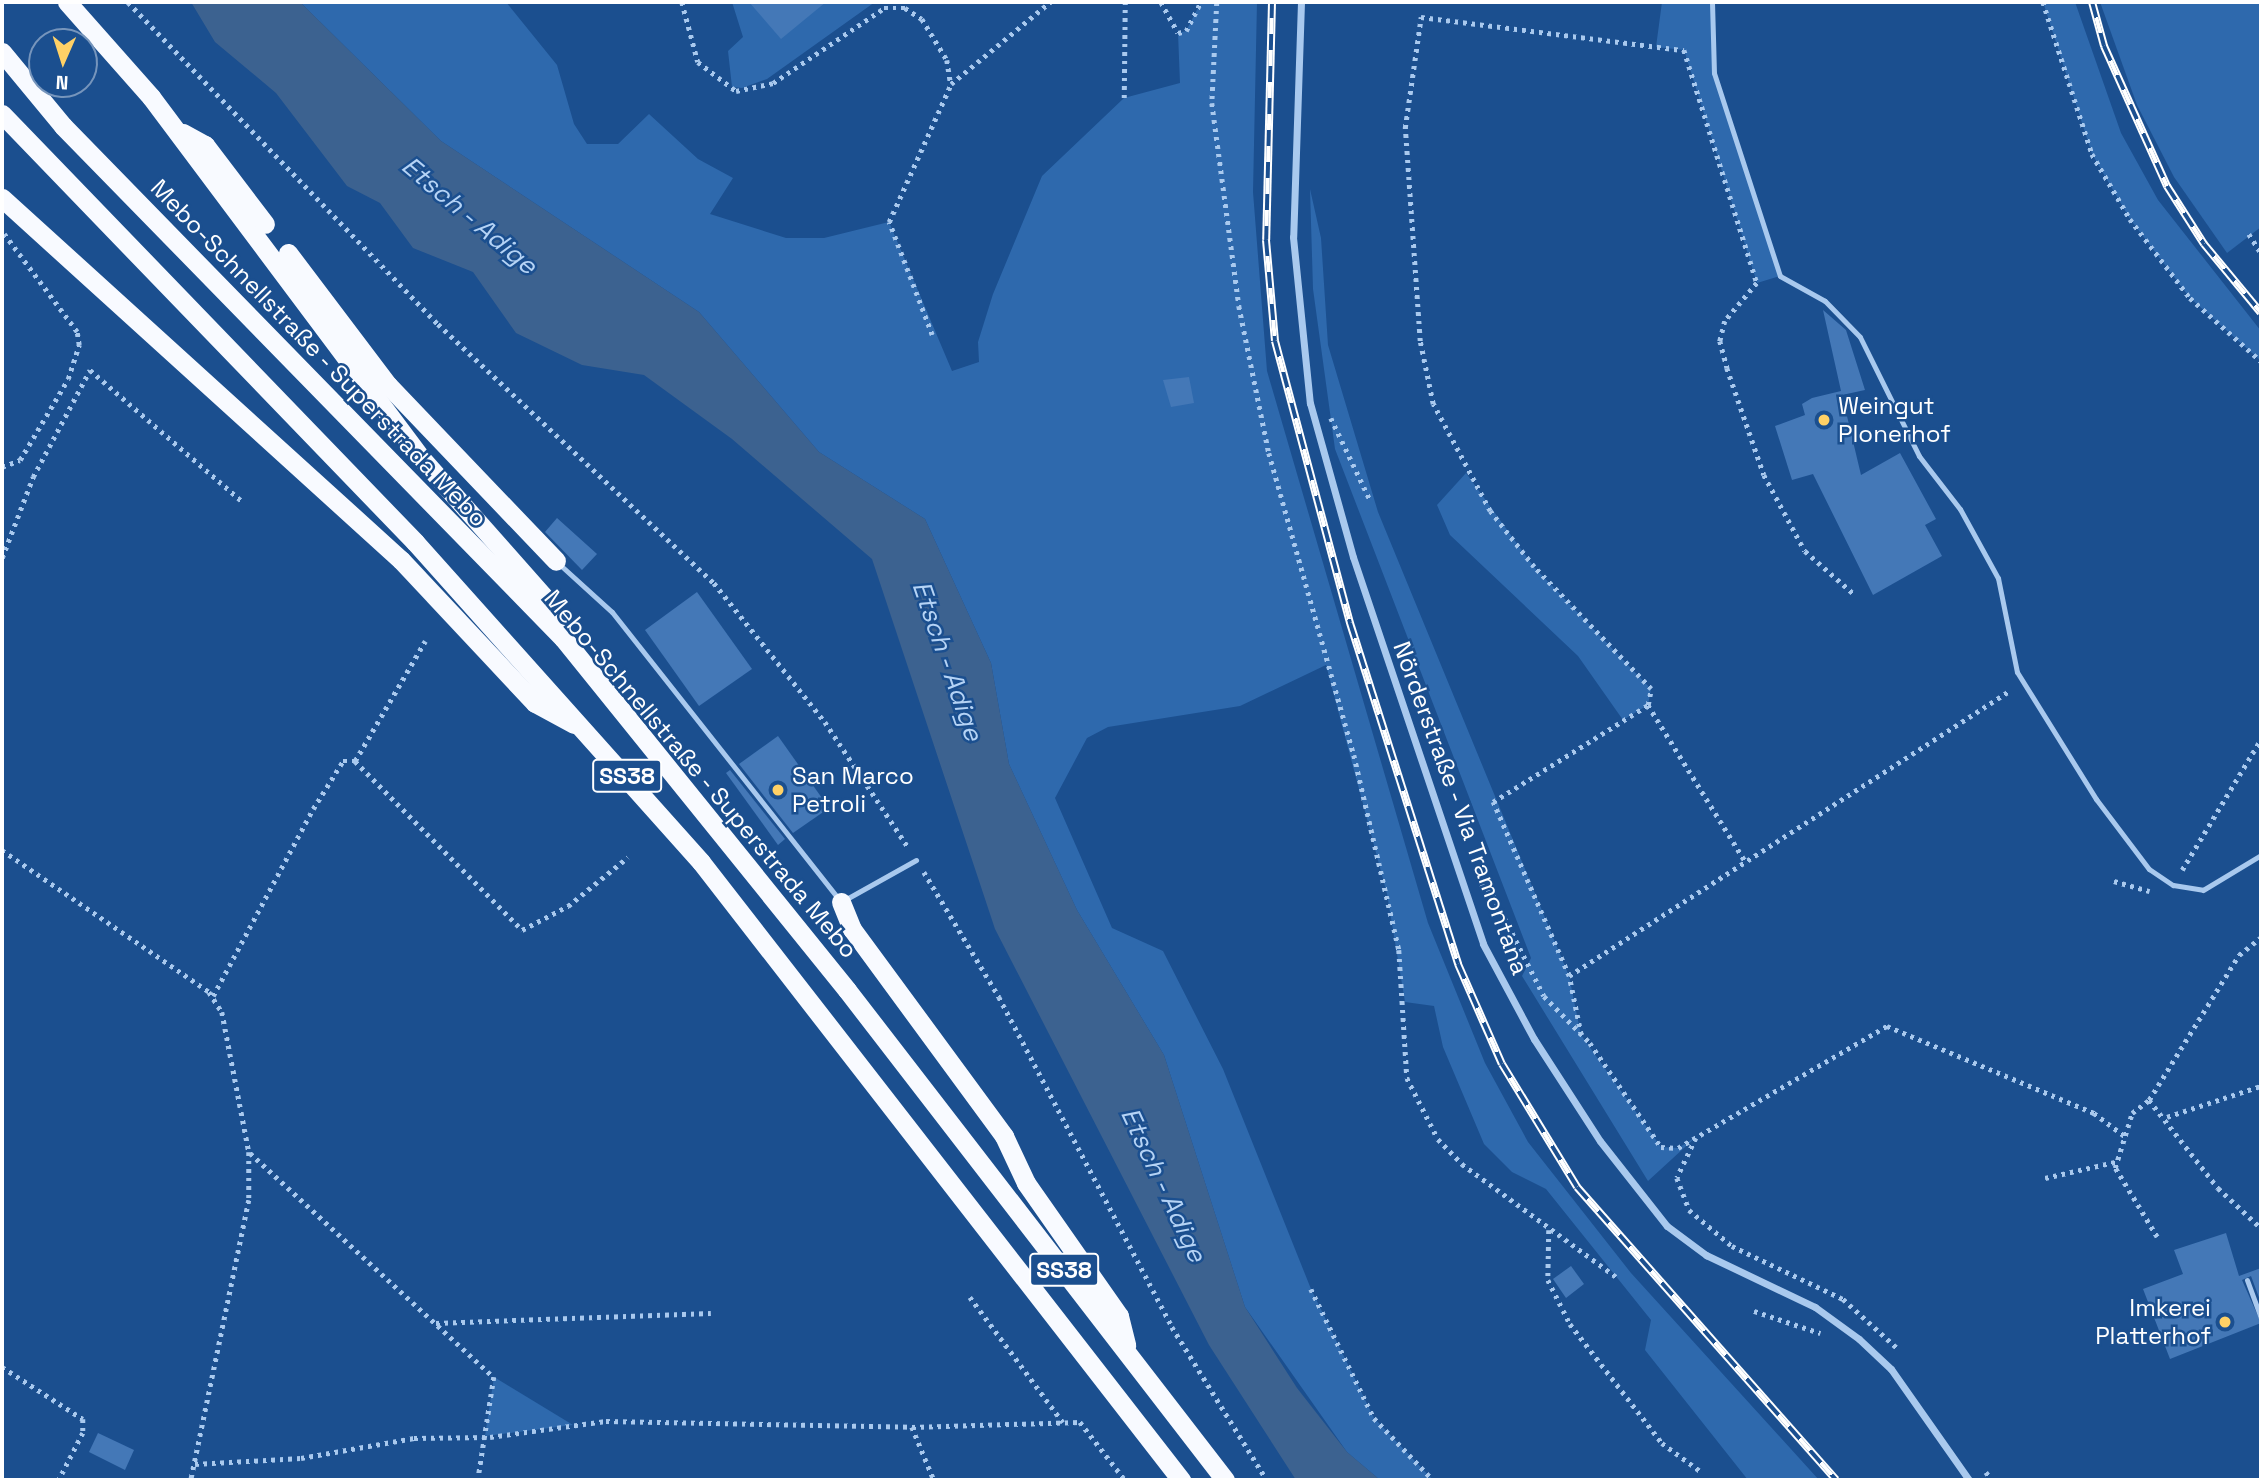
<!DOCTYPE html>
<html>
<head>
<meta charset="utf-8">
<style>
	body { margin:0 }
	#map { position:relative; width:2263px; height:1482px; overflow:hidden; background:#1b4f8f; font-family:"Space Grotesk",sans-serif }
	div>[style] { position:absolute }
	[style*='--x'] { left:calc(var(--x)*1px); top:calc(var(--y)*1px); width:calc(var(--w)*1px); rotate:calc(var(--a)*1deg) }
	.green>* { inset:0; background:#2e69ad }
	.water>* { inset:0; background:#3c6290 }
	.building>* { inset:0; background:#4478b7 }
	.path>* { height:4.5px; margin-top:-2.25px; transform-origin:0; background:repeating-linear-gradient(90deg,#a9c9ee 0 3.5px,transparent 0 8.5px) }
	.service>* { height:5px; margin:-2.5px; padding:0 2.5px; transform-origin:2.5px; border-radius:2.5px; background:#a9c9ee }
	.minor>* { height:7px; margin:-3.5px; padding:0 3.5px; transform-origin:3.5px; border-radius:3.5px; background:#a9c9ee }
	.trunk>* { height:19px; margin:-9.5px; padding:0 9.5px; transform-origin:9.5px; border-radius:9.5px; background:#f8faff }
	.rail>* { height:8px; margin-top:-4px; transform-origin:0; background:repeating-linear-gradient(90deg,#1b4f8f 0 16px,#fff 0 32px); box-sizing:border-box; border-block:2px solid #fff }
	.dots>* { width:19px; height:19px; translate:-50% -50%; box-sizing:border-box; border:4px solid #1b4f8f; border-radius:50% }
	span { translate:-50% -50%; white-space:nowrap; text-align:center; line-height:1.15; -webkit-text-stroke:5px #1b4f8f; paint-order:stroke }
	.shield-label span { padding:2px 5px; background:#1b4f8f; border:2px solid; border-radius:5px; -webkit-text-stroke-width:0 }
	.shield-label { font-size:23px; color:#fff; font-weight:700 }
	.street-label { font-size:24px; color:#fff }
	.poi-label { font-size:24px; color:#fff }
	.left { translate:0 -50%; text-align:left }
	.right { translate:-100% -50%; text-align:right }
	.water-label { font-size:26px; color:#b5d3f5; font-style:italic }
	.frame { position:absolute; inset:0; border:4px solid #fff; pointer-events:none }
	.north { position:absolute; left:28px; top:28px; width:70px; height:70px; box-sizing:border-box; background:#1b4f8f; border:2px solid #7695bc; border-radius:50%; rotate:183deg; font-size:19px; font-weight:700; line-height:28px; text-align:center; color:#fff }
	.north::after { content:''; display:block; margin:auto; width:24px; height:32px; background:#ffd166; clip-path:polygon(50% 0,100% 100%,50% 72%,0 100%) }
</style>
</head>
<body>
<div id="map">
	<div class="green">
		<i style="clip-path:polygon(300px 2px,506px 2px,557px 65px,574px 124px,587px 144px,618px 144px,649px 114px,698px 159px,733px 178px,710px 214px,786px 238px,824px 238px,889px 222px,952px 371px,979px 362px,978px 342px,993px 294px,1042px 176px,1124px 98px,1180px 83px,1178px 33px,1186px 31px,1201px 2px,1257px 2px,1253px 192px,1267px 371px,1428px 923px,1485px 1063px,1528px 1142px,1631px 1273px,1819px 1480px,1748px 1480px,1645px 1350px,1651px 1320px,1546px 1189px,1512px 1172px,1484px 1144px,1443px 1047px,1434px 1006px,1405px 1002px,1387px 894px,1326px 665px,1240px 706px,1108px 727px,1087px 738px,1055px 798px,1112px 928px,1163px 951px,1223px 1069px,1311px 1289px,1374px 1418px,1433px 1480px,1380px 1480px,1347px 1452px,1245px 1307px,1164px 1055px,1077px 910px,1009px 764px,991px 663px,925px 519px,819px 452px,699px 312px,441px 141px)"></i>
		<i style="clip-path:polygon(732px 2px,875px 2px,767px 79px,742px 88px,732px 87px,728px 51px,743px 37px)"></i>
		<i style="clip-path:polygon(1662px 2px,1712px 2px,1714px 73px,1780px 276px,1757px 283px,1684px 50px,1656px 47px)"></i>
		<i style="clip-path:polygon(2043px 2px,2075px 2px,2121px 133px,2158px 200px,2261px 331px,2261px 361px,2190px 298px,2130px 219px,2092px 154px)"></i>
		<i style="clip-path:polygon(2100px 2px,2261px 2px,2261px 227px,2227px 253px,2174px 177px,2137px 105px)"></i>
		<i style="clip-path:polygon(1310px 189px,1321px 238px,1328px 345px,1378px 512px,1569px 976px,1581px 1035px,1661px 1147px,1678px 1148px,1696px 1137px,1648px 1181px,1522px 976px,1531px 958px,1335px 449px,1313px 289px)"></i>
		<i style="clip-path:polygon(1466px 473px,1534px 567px,1651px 689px,1648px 705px,1623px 720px,1578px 656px,1450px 535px,1437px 505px)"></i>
		<i style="clip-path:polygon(494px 1377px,573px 1425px,485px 1436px)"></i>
	</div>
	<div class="water">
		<i style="clip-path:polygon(191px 2px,300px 2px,441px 141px,699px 312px,819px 452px,925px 519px,991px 663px,1009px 764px,1077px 910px,1164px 1055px,1245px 1307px,1297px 1388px,1347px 1452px,1380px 1480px,1296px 1480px,1209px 1345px,995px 929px,872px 559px,732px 439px,644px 375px,582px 365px,516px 333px,473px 272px,413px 248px,380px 203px,347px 186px,276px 93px,215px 42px)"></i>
	</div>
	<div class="building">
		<i style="clip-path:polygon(749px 2px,826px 2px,781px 39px)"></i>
		<i style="clip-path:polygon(1823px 310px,1846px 330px,1865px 390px,1842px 395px,1861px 475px,1900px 453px,1936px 519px,1925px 525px,1942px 556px,1873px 595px,1813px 474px,1792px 480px,1775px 426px,1805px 415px,1802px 404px,1812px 398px,1841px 391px)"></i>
		<i style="clip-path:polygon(1189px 377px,1194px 403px,1171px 407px,1163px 380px)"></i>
		<i style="clip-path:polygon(557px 518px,597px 554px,582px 570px,545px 532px)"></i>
		<i style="clip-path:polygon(697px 592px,752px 669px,699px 706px,645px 630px)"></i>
		<i style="clip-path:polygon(778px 736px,829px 808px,793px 833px,739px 764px)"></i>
		<i style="clip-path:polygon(730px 770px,785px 839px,778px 845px,726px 773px)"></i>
		<i style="clip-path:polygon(2226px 1233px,2239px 1276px,2261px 1268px,2261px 1303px,2251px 1276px,2242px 1280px,2261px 1323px,2170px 1359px,2143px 1289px,2183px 1274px,2174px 1250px)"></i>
		<i style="clip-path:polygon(1571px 1266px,1584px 1284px,1566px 1298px,1553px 1279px)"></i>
		<i style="clip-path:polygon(98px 1433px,134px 1450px,125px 1470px,89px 1452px)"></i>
	</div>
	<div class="path">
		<i style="--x:128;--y:2;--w:447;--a:46.1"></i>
		<i style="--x:438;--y:324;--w:378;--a:43.2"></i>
		<i style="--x:714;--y:583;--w:178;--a:51.4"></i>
		<i style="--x:825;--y:722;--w:150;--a:56.4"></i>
		<i style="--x:682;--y:2;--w:62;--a:75.1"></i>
		<i style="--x:698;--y:62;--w:48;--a:37.3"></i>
		<i style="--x:736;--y:91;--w:38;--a:-12"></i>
		<i style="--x:773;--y:83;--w:134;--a:-34"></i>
		<i style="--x:884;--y:8;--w:21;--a:0"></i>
		<i style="--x:905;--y:8;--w:20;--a:33"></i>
		<i style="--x:922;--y:19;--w:48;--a:58.6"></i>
		<i style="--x:947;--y:60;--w:24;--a:81"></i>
		<i style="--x:1161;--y:2;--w:35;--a:61"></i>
		<i style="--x:1178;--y:33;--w:8;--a:-14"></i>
		<i style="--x:1186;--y:31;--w:33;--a:-63"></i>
		<i style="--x:1217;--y:2;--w:101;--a:92.8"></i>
		<i style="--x:1212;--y:103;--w:205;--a:82.4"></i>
		<i style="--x:1239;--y:306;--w:150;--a:78.5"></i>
		<i style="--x:1269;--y:453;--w:314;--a:74.3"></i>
		<i style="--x:1354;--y:755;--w:200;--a:77"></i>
		<i style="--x:1399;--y:950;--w:128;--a:86.4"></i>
		<i style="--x:1407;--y:1078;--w:68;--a:63.1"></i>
		<i style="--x:1438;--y:1139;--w:35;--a:46"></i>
		<i style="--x:1462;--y:1164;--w:193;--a:36.2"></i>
		<i style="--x:2043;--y:2;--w:160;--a:72.1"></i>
		<i style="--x:2092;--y:154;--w:75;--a:59.7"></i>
		<i style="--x:2130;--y:219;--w:99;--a:52.8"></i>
		<i style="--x:2190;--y:298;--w:95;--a:41.6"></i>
		<i style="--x:1124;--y:98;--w:96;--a:-89.4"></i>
		<i style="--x:2249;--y:234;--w:22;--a:58"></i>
		<i style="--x:932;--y:335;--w:121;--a:-110.8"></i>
		<i style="--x:889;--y:222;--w:151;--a:-65.8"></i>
		<i style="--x:951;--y:84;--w:129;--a:-39.6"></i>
		<i style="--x:1331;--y:418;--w:93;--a:64.5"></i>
		<i style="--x:2;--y:467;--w:19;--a:-21"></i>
		<i style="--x:20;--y:460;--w:94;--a:-59.3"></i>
		<i style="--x:68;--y:379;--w:36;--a:-72"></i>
		<i style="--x:79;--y:345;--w:13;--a:-99"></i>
		<i style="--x:77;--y:332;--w:122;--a:-126.7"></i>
		<i style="--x:2;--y:558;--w:87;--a:-69.1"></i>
		<i style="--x:33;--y:477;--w:121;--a:-62"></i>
		<i style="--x:90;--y:370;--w:202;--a:40.8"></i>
		<i style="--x:1648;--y:705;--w:184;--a:58.1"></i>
		<i style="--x:355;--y:761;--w:238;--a:45.3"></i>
		<i style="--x:522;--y:930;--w:52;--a:-27.6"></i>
		<i style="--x:568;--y:906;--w:77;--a:-39.2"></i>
		<i style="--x:2;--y:850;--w:251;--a:34.4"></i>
		<i style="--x:209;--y:992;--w:24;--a:57"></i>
		<i style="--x:222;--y:1012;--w:143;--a:79.1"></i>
		<i style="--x:249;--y:1152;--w:48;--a:90"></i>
		<i style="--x:249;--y:1200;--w:286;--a:101.7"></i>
		<i style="--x:2182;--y:870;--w:153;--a:-58.9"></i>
		<i style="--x:924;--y:872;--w:146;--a:59"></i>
		<i style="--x:999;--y:997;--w:373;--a:62.3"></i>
		<i style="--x:1172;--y:1327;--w:180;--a:58.2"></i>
		<i style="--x:2114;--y:881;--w:37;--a:16"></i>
		<i style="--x:1481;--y:884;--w:16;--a:43"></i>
		<i style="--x:1493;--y:895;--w:113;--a:63.2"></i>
		<i style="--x:1544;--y:996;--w:66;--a:45.6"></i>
		<i style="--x:1590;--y:1043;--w:126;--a:55.7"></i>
		<i style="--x:1661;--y:1147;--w:17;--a:3"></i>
		<i style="--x:1678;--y:1148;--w:242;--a:-30.3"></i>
		<i style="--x:1887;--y:1026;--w:225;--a:22.8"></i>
		<i style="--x:2094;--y:1113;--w:38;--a:37"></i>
		<i style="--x:1569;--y:976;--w:526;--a:-32.91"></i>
		<i style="--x:213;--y:996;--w:212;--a:-61.9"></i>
		<i style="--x:313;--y:809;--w:57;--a:-58"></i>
		<i style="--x:343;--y:761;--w:12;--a:0"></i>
		<i style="--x:355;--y:761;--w:139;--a:-59.7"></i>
		<i style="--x:1581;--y:1035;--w:60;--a:-101.5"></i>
		<i style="--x:1569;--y:976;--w:190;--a:-113.6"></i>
		<i style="--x:1493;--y:802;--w:183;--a:-32"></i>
		<i style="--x:1648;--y:705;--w:16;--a:-79"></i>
		<i style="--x:1651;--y:689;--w:169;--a:-133.8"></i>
		<i style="--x:1534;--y:567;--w:71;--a:-128.2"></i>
		<i style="--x:1490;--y:511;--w:121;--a:-118"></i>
		<i style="--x:1433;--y:404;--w:64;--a:-101.7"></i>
		<i style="--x:1420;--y:341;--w:214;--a:-94"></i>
		<i style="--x:1405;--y:128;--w:112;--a:-81.8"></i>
		<i style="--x:1421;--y:17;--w:265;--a:7.2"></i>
		<i style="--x:1684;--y:50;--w:244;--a:72.6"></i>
		<i style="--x:1757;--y:283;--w:50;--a:130.1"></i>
		<i style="--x:1725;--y:321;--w:21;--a:104"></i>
		<i style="--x:1720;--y:341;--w:28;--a:75"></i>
		<i style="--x:1727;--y:368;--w:113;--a:70.9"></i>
		<i style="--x:1764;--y:475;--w:86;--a:61.7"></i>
		<i style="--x:1805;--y:551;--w:67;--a:41.3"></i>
		<i style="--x:2149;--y:1100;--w:171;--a:-58.2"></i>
		<i style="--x:2239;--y:955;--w:28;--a:-39"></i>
		<i style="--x:2167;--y:1117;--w:99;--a:-18.3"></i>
		<i style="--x:1696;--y:1138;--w:44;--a:115.4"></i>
		<i style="--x:1677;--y:1178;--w:34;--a:69"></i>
		<i style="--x:1689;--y:1210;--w:56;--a:39.9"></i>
		<i style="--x:1732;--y:1246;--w:123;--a:25.5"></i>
		<i style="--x:1843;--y:1299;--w:73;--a:42.2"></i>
		<i style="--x:250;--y:1153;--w:331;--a:42.6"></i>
		<i style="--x:494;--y:1377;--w:104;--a:98.8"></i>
		<i style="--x:2045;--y:1178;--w:72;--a:-12.9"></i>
		<i style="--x:1549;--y:1230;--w:50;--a:91.1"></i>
		<i style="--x:1548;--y:1280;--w:49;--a:63.4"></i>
		<i style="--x:1570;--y:1324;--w:150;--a:52.3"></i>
		<i style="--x:1662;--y:1443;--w:47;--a:36.4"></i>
		<i style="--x:2157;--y:1237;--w:81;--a:-121.3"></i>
		<i style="--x:2115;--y:1168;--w:58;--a:-72.8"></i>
		<i style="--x:2132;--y:1113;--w:21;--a:-37"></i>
		<i style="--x:2149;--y:1100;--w:112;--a:51.9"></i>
		<i style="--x:2218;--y:1188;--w:59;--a:42.9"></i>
		<i style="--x:1311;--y:1289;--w:144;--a:64"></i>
		<i style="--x:1374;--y:1418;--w:86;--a:46.4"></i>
		<i style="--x:970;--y:1297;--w:156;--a:53.4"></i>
		<i style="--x:1754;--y:1311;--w:70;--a:18.4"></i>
		<i style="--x:436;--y:1323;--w:275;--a:-2.1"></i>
		<i style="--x:2;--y:1367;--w:96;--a:32.7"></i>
		<i style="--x:83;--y:1419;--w:14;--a:90"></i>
		<i style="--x:83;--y:1433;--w:53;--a:117.1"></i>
		<i style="--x:912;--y:1427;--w:57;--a:67.5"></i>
		<i style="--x:195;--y:1464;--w:106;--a:-3.2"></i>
		<i style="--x:301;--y:1458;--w:115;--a:-10"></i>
		<i style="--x:414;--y:1438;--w:76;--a:-0.8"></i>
		<i style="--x:490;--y:1437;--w:117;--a:-7.9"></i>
		<i style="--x:606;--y:1421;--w:306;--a:1.1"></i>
		<i style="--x:912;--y:1427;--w:168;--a:-1.7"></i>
		<i style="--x:1080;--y:1422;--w:73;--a:52.2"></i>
		<i style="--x:1986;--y:1472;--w:10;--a:53"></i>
	</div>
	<div class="service">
		<i style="--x:1712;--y:2;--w:71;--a:88.4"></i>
		<i style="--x:1714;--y:73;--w:213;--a:72"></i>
		<i style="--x:1780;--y:276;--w:51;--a:29.1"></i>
		<i style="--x:1825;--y:301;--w:50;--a:45.8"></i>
		<i style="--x:1860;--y:337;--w:133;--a:63.6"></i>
		<i style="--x:1919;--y:456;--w:67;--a:52.3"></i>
		<i style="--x:1960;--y:509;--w:79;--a:61.2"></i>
		<i style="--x:1998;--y:578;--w:96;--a:78.6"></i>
		<i style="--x:2017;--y:672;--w:150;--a:58.1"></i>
		<i style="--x:2096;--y:799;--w:88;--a:52.9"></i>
		<i style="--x:2149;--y:869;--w:29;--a:34"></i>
		<i style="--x:2173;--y:885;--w:30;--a:9"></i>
		<i style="--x:2203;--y:890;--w:68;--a:-31.1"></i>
		<i style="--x:558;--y:563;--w:73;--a:42.2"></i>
		<i style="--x:612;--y:612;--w:370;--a:51.7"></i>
		<i style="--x:841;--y:902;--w:86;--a:-29.2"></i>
		<i style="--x:2247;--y:1280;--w:40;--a:69.8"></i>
	</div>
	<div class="minor">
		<i style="--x:1301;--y:2;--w:235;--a:91.9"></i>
		<i style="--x:1293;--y:237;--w:167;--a:84.2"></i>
		<i style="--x:1310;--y:403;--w:160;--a:74.4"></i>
		<i style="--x:1353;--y:557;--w:408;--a:71.4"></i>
		<i style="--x:1483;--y:944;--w:108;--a:61.8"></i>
		<i style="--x:1534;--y:1039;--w:121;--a:57.1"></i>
		<i style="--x:1600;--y:1141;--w:108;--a:51.8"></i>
		<i style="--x:1667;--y:1226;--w:49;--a:36.6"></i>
		<i style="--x:1706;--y:1255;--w:121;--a:25.5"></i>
		<i style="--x:1815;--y:1307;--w:54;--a:36"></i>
		<i style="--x:1859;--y:1339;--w:44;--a:43.2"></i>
		<i style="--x:1891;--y:1369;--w:136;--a:54.9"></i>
	</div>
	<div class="trunk">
		<i style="--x:67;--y:2;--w:127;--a:48.5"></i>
		<i style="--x:151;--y:97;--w:452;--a:53.2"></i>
		<i style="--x:422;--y:459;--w:183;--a:48.5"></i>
		<i style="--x:543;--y:596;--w:31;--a:63"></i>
		<i style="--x:2;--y:52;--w:96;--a:50.5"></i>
		<i style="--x:63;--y:126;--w:716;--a:45.68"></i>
		<i style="--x:563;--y:638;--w:452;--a:51.1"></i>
		<i style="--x:847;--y:990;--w:619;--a:52.35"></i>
		<i style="--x:2;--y:114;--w:595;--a:46.02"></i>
		<i style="--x:415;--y:542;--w:429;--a:48.2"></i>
		<i style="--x:701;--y:862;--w:783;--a:52.16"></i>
		<i style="--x:183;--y:133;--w:25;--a:29"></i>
		<i style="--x:205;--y:145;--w:99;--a:52.8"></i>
		<i style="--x:2;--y:198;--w:539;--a:42.22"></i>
		<i style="--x:401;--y:560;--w:196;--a:46.9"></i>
		<i style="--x:535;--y:703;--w:44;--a:28.3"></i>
		<i style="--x:288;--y:253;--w:166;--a:52.9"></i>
		<i style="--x:388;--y:385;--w:243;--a:46.3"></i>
		<i style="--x:841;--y:902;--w:29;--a:68"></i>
		<i style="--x:852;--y:929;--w:257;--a:53.7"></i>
		<i style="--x:1004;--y:1136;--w:52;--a:64.9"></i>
		<i style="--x:1026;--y:1183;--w:162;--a:55"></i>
		<i style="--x:1119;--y:1316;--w:30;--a:76"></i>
	</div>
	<div class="rail">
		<i style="--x:1272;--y:2;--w:238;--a:91.4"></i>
		<i style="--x:1266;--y:240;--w:101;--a:84.9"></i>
		<i style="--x:1275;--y:341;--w:292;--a:75.1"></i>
		<i style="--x:1350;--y:623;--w:358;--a:72.4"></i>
		<i style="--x:1458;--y:964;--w:109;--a:66.3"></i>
		<i style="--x:1502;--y:1064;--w:144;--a:58.6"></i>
		<i style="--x:1577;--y:1187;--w:391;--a:48.5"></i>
		<i style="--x:2092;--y:2;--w:46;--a:74.7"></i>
		<i style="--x:2104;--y:46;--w:154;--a:65.8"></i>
		<i style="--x:2167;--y:186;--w:69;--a:57.5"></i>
		<i style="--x:2204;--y:244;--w:89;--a:50.4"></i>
	</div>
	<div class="dots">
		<i style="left:1824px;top:420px;background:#ffd166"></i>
		<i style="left:778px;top:790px;background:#ffd166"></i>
		<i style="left:2225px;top:1322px;background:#ffd166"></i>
	</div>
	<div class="shield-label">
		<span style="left:627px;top:776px">SS38</span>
		<span style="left:1064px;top:1270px">SS38</span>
	</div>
	<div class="street-label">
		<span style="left:319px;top:353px;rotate:46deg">Mebo-Schnellstraße - Superstrada Mebo</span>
		<span style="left:701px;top:774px;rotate:50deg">Mebo-Schnellstraße - Superstrada Mebo</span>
		<span style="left:1461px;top:808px;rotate:70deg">Nörderstraße - Via Tramontana</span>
	</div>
	<div class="poi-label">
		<span class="left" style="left:1838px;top:420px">Weingut<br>Plonerhof</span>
		<span class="left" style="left:792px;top:790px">San Marco<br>Petroli</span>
		<span class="right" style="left:2211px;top:1322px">Imkerei<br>Platterhof</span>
	</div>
	<div class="water-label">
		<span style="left:469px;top:216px;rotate:40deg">Etsch - Adige</span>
		<span style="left:947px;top:661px;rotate:71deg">Etsch - Adige</span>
		<span style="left:1163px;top:1185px;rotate:65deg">Etsch - Adige</span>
	</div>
	<div class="frame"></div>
	<div class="north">N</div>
</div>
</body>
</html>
